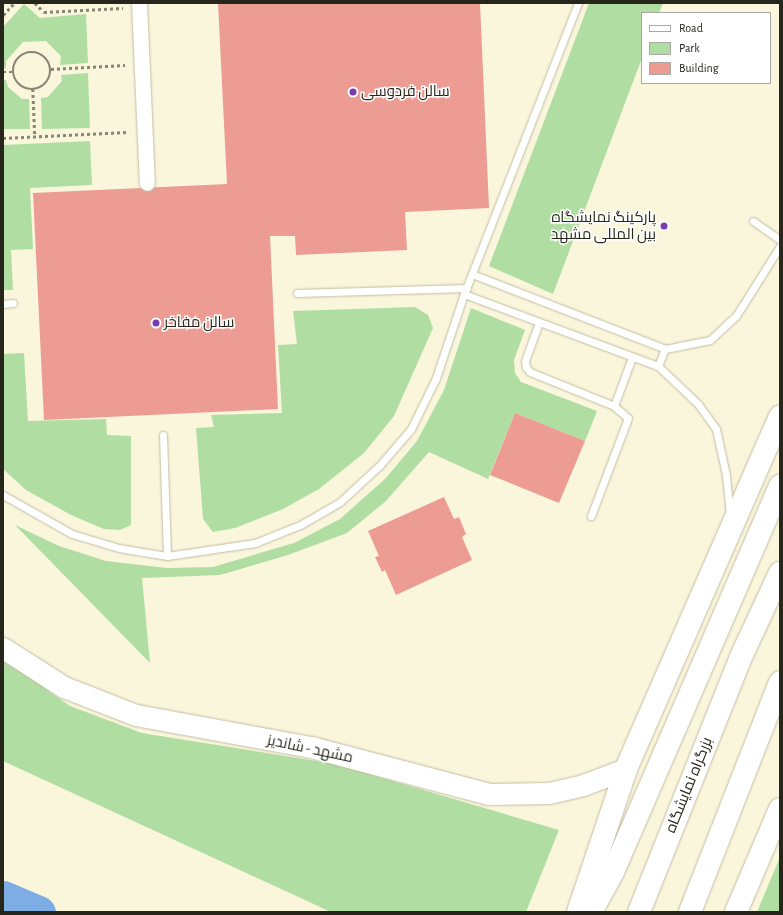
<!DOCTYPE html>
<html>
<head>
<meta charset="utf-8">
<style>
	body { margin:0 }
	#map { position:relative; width:783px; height:915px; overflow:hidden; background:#faf6dc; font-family:"Alegreya Sans",Cairo,sans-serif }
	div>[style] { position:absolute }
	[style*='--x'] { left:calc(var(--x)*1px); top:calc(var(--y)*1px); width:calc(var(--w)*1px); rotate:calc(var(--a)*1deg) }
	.green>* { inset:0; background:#b0dda2 }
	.river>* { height:33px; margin:-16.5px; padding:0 16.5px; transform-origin:16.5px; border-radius:16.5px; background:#7eace5 }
	.building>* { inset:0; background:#ec9c93 }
	.path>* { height:2.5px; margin-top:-1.25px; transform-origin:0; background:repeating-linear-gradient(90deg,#878574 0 3px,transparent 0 6px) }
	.path>.ring { margin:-1.25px; padding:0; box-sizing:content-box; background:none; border:2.5px solid #878574; border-radius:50% }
	.roads { filter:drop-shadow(0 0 1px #c2bda4) drop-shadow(0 0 1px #c2bda4) }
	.lane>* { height:7px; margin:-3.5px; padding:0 3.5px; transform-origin:3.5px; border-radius:3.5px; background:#fff }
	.street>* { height:15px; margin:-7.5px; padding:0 7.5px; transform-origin:7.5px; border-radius:7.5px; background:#fff }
	.secondary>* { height:21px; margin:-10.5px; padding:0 10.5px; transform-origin:10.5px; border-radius:10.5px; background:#fff }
	.highway>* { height:22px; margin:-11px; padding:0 11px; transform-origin:11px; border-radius:11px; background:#fff }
	.dots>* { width:11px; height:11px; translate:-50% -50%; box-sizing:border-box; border:2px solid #fff; border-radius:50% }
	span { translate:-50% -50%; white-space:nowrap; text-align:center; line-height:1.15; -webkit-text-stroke:3px #fff; paint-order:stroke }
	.poi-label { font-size:15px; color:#27261c }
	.left { translate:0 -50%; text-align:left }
	.right { translate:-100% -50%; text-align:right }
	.street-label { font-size:15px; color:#27261c }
	.frame { position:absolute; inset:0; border:4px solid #27261c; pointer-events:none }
	.legend { position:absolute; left:641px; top:12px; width:130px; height:72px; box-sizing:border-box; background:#fff; border:1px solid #a9a8a4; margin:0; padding:5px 7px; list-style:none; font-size:12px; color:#27261c }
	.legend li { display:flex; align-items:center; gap:8px; height:20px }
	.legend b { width:20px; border:1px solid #a9a8a4 }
</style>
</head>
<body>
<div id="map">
	<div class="green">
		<i style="clip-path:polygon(589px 3px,663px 3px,659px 13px,642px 13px,642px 58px,553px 294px,489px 266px)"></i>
		<i style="clip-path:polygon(24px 4px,40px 18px,86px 14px,88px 63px,60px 65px,61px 56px,46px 41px,23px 42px,6px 61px,6px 68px,3px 68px,3px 27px)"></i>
		<i style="clip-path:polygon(88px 73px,90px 128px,42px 129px,41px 98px,48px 97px,62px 81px,61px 75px)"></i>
		<i style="clip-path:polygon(3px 80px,6px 80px,8px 87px,22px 99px,29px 99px,30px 129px,3px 129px)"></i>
		<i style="clip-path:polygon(90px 141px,92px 185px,30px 188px,33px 249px,11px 250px,13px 290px,3px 290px,3px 145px)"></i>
		<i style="clip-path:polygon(415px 307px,428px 315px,433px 328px,394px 416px,364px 453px,319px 489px,283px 509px,235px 528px,213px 532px,203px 519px,196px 428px,214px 427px,211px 415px,282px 413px,278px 345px,297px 344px,293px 311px)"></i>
		<i style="clip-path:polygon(471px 308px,525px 330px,514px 360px,515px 373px,521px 382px,597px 411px,585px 441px,515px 413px,488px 479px,429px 452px,386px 501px,347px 533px,288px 555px,220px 575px,142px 578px,150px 663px,15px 525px,59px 546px,106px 561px,167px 568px,213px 567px,294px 543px,340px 519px,385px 479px,417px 441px,444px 390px)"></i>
		<i style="clip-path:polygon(24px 353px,28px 421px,106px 419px,107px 435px,131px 436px,131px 525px,120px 530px,104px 529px,71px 515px,26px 490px,3px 469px,3px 354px)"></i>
		<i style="clip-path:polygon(3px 659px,70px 706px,142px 733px,335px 764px,559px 830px,526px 912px,331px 912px,3px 761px)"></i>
		<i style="clip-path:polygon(780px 857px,780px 912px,757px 912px)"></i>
	</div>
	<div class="river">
		<i style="--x:3;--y:897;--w:39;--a:23"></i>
	</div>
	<div class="building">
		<i style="clip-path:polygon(218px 3px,480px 3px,489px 208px,405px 212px,407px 250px,296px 255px,295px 236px,270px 236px,278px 409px,44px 420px,33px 193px,227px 184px)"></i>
		<i style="clip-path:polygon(515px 413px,585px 441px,559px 503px,490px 475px)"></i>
		<i style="clip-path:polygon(444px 497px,454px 519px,459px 517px,466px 534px,462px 537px,472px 560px,396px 595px,385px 570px,382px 572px,375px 557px,379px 556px,368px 531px)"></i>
	</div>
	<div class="path">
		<i style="--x:35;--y:3;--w:13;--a:45"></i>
		<i style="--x:44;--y:12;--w:79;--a:-2.9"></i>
		<i style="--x:3;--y:15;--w:16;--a:-47"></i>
		<i class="ring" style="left:13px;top:52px;width:35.5px;height:35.5px"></i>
		<i style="--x:51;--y:69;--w:74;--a:-3.1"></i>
		<i style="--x:3;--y:72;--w:11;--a:0"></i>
		<i style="--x:33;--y:89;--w:47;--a:87.6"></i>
		<i style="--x:3;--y:138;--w:125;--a:-2.7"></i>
	</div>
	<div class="roads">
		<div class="lane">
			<i style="--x:753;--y:221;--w:33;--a:35"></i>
			<i style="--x:472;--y:274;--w:207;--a:21.2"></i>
			<i style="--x:665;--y:349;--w:46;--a:-11.3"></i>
			<i style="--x:710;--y:340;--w:35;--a:-43"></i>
			<i style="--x:736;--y:316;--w:83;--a:-57.8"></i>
			<i style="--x:297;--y:293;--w:170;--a:-1.7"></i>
			<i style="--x:464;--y:294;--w:207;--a:20.4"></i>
			<i style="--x:658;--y:366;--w:55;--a:43.5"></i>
			<i style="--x:698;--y:404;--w:31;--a:54"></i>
			<i style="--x:716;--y:429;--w:47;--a:77.7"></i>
			<i style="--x:726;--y:475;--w:40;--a:84.3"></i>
			<i style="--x:3;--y:304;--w:10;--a:-6"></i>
			<i style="--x:539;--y:322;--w:41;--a:109.7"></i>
			<i style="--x:525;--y:361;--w:6;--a:81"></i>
			<i style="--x:526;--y:367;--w:6;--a:51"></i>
			<i style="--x:530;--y:372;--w:91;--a:22"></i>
			<i style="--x:614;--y:406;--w:18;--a:41"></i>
			<i style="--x:628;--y:418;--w:105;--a:110.7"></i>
			<i style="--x:658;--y:366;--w:18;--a:-68"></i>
			<i style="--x:614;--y:406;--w:52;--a:-69.8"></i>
			<i style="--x:163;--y:435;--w:121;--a:88.1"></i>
			<i style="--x:3;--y:495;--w:79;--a:29.5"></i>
			<i style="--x:72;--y:534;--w:49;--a:16.6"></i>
			<i style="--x:119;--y:548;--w:49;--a:9.5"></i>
			<i style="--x:167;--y:556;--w:89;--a:-8.4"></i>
			<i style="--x:255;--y:543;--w:51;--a:-22"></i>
			<i style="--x:302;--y:524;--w:44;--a:-30.1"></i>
			<i style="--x:340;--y:502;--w:54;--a:-42.8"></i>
			<i style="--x:380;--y:465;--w:48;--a:-49.3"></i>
			<i style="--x:411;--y:429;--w:57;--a:-63.9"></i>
			<i style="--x:436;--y:378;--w:89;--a:-71.6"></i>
			<i style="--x:464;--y:294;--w:313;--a:-68.6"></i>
		</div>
		<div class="street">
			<i style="--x:139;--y:3;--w:180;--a:87.5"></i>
		</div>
		<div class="secondary">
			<i style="--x:3;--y:648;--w:72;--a:32.6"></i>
			<i style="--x:64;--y:687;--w:77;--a:21.3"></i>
			<i style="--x:136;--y:715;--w:178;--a:10.4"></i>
			<i style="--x:311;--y:747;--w:184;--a:14.8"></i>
			<i style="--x:489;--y:794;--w:60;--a:-1"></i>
			<i style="--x:549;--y:793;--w:35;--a:-13"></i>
			<i style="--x:583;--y:785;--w:46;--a:-20.4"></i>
		</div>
		<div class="highway">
			<i style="--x:578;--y:912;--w:151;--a:-71.4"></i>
			<i style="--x:626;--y:769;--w:385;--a:-66.4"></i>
			<i style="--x:591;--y:912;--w:46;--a:-61.2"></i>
			<i style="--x:613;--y:872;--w:421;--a:-66.6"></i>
			<i style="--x:639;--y:912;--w:272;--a:-68.2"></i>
			<i style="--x:740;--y:659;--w:95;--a:-65.1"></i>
			<i style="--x:690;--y:912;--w:247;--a:-68.6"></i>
			<i style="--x:736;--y:912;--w:112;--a:-66.9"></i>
		</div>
	</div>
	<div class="dots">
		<i style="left:353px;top:92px;background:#7b3baf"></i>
		<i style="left:664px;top:226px;background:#7b3baf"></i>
		<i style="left:156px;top:323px;background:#7b3baf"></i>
	</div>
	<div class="poi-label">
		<span class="left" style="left:361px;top:92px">سالن فردوسی</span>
		<span class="right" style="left:656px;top:226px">پارکینگ نمایشگاه<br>بین المللی مشهد</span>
		<span class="left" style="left:164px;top:323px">سالن مفاخر</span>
	</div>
	<div class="street-label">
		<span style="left:310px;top:749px;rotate:12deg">مشهد - شاندیز</span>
		<span style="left:689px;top:785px;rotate:-68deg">بزرگراه نمایشگاه</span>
	</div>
	<div class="frame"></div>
	<ul class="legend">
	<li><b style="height:5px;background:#fff"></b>Road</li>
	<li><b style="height:11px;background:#b0dda2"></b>Park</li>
	<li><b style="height:11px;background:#ec9c93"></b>Building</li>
	</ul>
</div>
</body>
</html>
